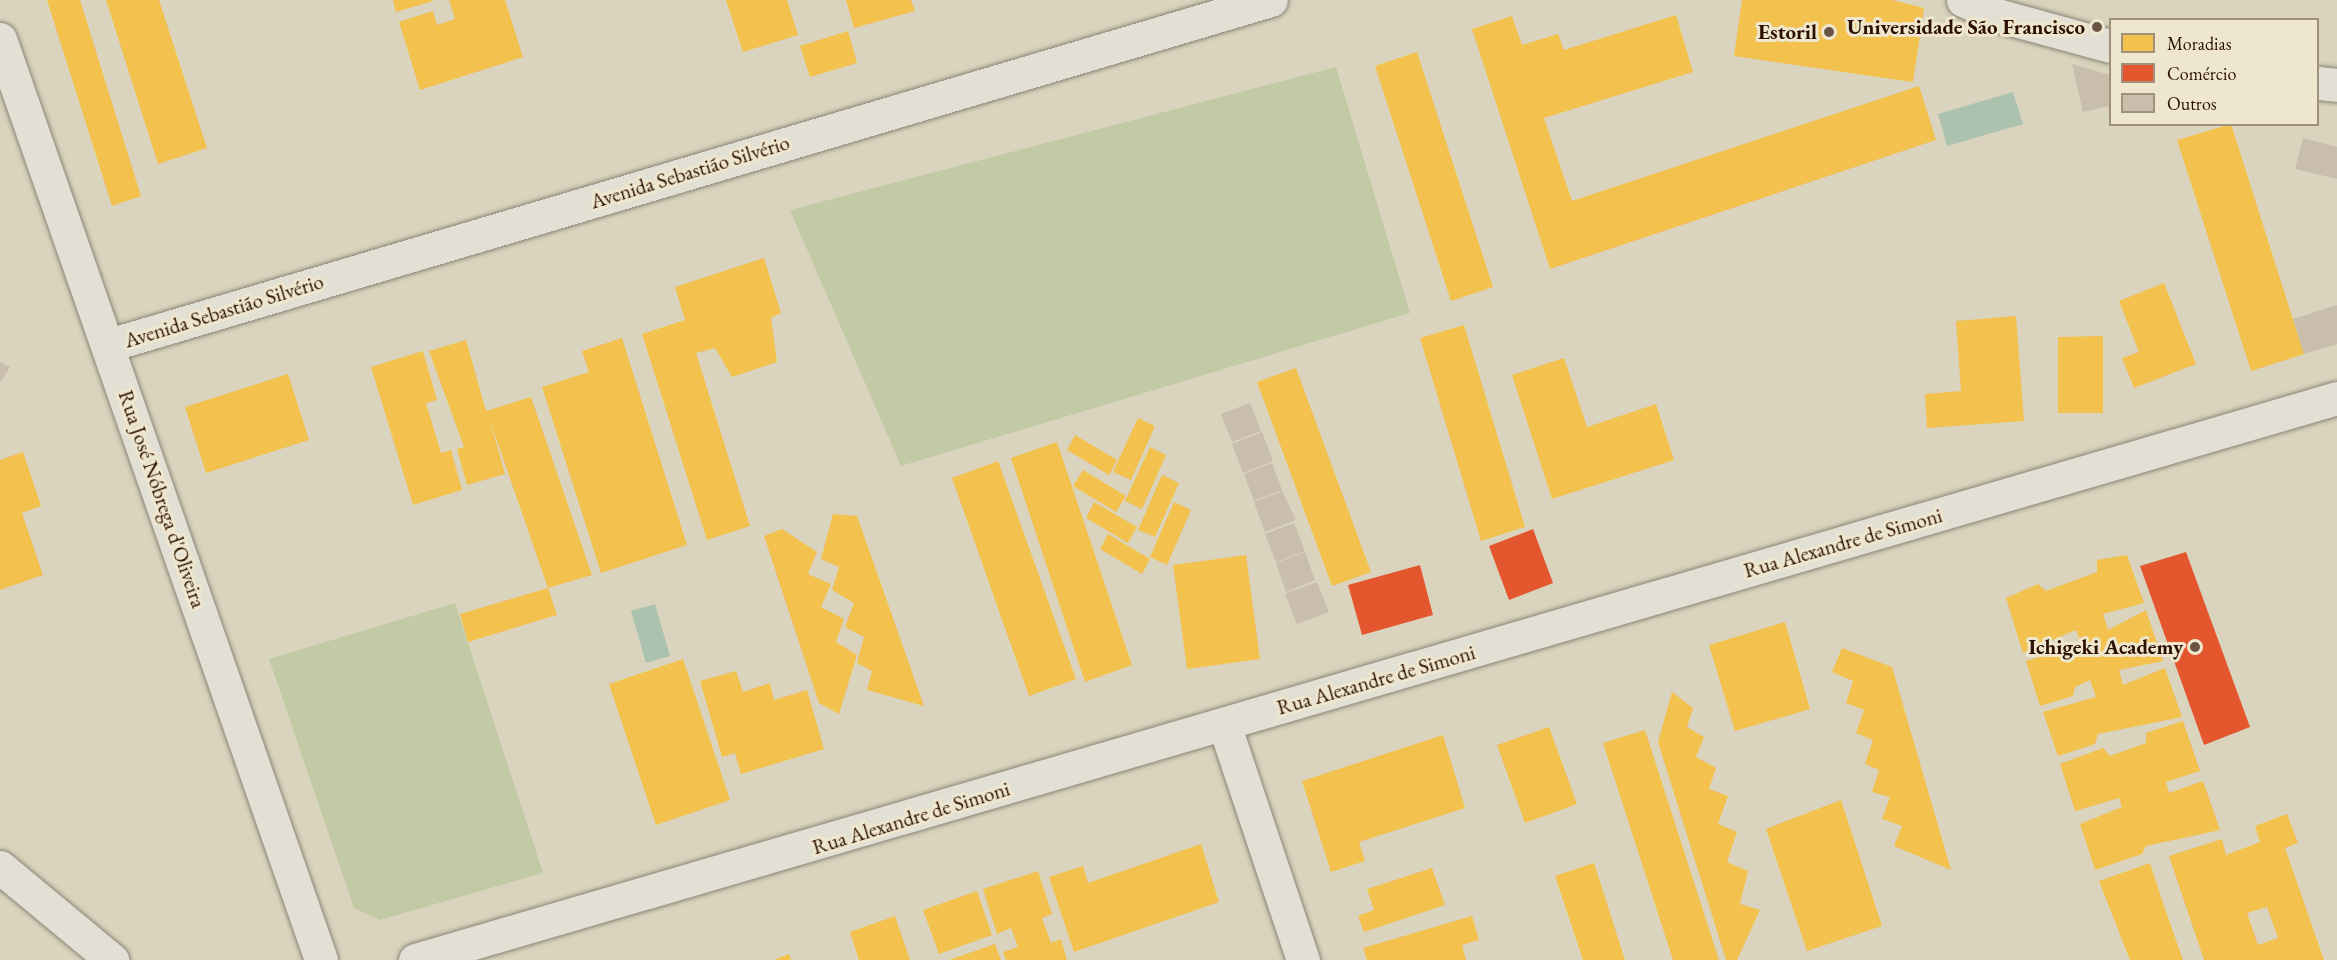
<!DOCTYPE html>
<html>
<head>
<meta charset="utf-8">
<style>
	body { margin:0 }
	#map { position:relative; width:2337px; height:960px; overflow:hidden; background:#dad4be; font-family:"EB Garamond",serif }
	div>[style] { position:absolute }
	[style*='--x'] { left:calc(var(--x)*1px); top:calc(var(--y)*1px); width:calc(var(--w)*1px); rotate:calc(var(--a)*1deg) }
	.green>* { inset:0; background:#c2caa5 }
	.water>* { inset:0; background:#abc2ae }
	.homes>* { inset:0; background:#f2c14e }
	.shops>* { inset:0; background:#e4572e }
	.building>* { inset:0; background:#c9bdac }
	.roads { filter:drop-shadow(0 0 2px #8c8577) drop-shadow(0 0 2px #8c8577) }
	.minor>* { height:33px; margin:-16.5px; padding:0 16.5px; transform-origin:16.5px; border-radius:16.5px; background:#e2dfd4 }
	.tertiary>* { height:33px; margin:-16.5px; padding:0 16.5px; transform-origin:16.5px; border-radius:16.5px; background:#e2dfd4 }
	.dots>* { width:16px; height:16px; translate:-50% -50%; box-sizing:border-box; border:3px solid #efe7cd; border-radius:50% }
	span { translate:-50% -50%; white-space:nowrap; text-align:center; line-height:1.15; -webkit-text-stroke:6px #efe7cd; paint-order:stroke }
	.poi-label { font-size:21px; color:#2c0f03; font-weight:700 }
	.right { translate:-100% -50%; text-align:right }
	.street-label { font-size:21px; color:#2c0f03 }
	.legend { position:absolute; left:2109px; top:18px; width:210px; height:108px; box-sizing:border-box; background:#efe7cd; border:2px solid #a1917c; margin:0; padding:8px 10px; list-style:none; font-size:18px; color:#2c0f03 }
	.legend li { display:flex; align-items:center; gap:12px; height:30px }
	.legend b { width:30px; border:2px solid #a1917c }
</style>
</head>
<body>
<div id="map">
	<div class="green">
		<i style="clip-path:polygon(1336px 67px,1410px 313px,901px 466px,790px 210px)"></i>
		<i style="clip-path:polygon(455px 603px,543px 873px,380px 920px,354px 908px,269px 659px)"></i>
	</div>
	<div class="water">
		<i style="clip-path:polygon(2013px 92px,2023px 124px,1947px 146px,1938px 114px)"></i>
		<i style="clip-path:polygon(655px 604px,670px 656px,646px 663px,631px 611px)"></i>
	</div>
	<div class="homes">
		<i style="clip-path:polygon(47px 0,80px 0,141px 196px,112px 206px)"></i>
		<i style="clip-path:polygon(106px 0,159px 0,207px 148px,158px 164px)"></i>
		<i style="clip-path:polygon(393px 0,433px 0,433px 1px,396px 12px)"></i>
		<i style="clip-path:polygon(449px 0,505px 0,523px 57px,420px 90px,399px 22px,433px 11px,437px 25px,455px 19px)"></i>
		<i style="clip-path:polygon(726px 0,787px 0,798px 35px,743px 52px)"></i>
		<i style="clip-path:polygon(846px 0,911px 0,915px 11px,854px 28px)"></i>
		<i style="clip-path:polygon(1742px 0,1892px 0,1924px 8px,1913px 82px,1734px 56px)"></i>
		<i style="clip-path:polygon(1676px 15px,1693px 72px,1544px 118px,1572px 201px,1919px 86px,1936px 140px,1550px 269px,1472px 29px,1512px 16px,1522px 45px,1558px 34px,1564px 50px)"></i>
		<i style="clip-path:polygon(848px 31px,857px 63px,810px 77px,800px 46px)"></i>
		<i style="clip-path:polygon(1417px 52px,1493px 287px,1451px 301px,1375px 66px)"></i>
		<i style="clip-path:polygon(2231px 124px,2304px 354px,2251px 371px,2177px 140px)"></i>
		<i style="clip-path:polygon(764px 258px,781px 313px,771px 318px,777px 362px,732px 377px,715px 348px,696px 353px,750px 526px,707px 540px,642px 334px,685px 320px,675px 287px)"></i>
		<i style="clip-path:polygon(2164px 283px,2196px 364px,2134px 388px,2122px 358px,2139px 352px,2119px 301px)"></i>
		<i style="clip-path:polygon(2016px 316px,2024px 421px,1927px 428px,1925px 394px,1961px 391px,1956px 321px)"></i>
		<i style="clip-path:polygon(1464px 325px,1525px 527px,1481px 541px,1420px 338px)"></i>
		<i style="clip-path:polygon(2103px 336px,2103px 413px,2058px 413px,2058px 337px)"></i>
		<i style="clip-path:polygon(622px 338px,687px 545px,601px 573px,542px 387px,589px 372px,582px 351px)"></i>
		<i style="clip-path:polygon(466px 340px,486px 411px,531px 397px,592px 575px,548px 588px,490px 421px,505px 474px,467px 485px,457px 449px,464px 447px,429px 351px)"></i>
		<i style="clip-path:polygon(423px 351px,437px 400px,426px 403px,441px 453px,451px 450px,462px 490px,413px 505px,371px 367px)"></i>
		<i style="clip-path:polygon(1564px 358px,1587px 427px,1656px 404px,1674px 460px,1552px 499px,1512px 375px)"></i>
		<i style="clip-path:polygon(1296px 368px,1371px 572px,1332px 586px,1257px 382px)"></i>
		<i style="clip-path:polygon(288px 374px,309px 440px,206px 473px,185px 407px)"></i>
		<i style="clip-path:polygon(1138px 418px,1155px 426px,1131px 480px,1113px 472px)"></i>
		<i style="clip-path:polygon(1075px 435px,1117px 460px,1109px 475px,1067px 450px)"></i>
		<i style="clip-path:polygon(1057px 442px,1132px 665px,1085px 682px,1011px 458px)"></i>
		<i style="clip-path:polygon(1150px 447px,1166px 455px,1142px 509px,1125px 501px)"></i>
		<i style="clip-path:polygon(23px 452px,41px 506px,22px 513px,43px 575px,0 590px,0 460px)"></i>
		<i style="clip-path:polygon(998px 461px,1076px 679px,1029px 696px,952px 478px)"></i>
		<i style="clip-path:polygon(1083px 470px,1126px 496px,1116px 512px,1073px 486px)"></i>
		<i style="clip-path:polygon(1162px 475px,1179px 483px,1155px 537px,1138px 530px)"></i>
		<i style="clip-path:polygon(1094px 502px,1137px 527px,1128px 543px,1086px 518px)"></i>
		<i style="clip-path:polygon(1174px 502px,1191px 510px,1167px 565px,1150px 557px)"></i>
		<i style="clip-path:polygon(833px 514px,857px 516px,924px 706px,867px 690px,872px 671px,857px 663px,864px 637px,845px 627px,854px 603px,832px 590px,839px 567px,821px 559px)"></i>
		<i style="clip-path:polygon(782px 529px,817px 552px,808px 574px,831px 584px,821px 607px,844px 619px,836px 642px,857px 655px,839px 714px,819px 703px,764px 536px)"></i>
		<i style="clip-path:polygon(1108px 534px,1150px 559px,1142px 574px,1100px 549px)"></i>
		<i style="clip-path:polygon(1246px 555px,1260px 659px,1187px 669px,1173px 565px)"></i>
		<i style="clip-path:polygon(2127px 555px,2144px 603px,2103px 614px,2108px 630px,2146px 610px,2163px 661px,2119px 670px,2123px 685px,2165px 668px,2182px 717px,2098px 734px,2095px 744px,2058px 756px,2043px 712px,2096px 697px,2090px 680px,2075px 687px,2073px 696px,2040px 706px,2026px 661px,2082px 645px,2076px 630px,2023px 653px,2006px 598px,2038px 584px,2046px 591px,2097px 572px,2097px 560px)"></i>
		<i style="clip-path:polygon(548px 588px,557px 615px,468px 642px,460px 614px)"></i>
		<i style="clip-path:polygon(1785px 622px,1810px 709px,1735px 731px,1709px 645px)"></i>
		<i style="clip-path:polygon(1842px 648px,1892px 667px,1951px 870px,1894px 846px,1902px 826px,1882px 819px,1890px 797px,1872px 792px,1879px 770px,1865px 764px,1873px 740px,1856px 733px,1864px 710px,1846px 703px,1853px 681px,1832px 672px)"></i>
		<i style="clip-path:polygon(683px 659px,730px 800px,656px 825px,609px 684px)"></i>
		<i style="clip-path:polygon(736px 671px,743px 692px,770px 683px,774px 700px,807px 690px,824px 749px,741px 774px,735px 753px,722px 757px,700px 681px)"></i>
		<i style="clip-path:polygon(1672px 692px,1693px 708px,1687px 727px,1704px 737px,1696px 757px,1716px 768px,1709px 789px,1728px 796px,1718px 824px,1737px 832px,1727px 862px,1748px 871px,1740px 904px,1760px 910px,1737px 960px,1726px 960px,1658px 742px)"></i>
		<i style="clip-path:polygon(2183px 721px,2200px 771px,2166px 782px,2169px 793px,2203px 781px,2220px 830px,2146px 846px,2142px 854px,2095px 870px,2080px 824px,2122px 807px,2119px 798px,2075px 811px,2060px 764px,2103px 748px,2110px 756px,2146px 743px,2146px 733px)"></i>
		<i style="clip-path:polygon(1549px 727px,1577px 804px,1525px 823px,1497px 745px)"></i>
		<i style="clip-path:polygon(1645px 730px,1719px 960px,1673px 960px,1603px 743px)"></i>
		<i style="clip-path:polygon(1443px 735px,1465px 808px,1359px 842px,1365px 861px,1331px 872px,1302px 781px)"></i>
		<i style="clip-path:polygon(1841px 800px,1882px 926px,1807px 951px,1766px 829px)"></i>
		<i style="clip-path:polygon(evenodd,2287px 814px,2298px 843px,2285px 848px,2324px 960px,2204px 960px,2169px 856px,2222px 839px,2226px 855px,2260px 842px,2255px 826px,2287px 814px,2267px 907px,2278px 938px,2258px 945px,2247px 913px,2267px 907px)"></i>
		<i style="clip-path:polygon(1201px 844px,1219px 902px,1074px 952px,1049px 877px,1083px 866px,1088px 883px)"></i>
		<i style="clip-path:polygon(1594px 863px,1625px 960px,1583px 960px,1555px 876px)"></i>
		<i style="clip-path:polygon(2150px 863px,2164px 906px,2183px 960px,2130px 960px,2099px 881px)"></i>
		<i style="clip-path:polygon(1432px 868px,1445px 905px,1364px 932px,1358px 916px,1374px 910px,1367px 889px)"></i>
		<i style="clip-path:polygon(1038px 871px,1052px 914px,1042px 918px,1051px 943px,1061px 939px,1067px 960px,1006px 960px,1003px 952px,1018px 947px,1011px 928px,997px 934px,983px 889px)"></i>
		<i style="clip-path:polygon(977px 891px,992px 935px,939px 954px,923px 910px)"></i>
		<i style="clip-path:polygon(895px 916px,910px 960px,859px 960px,850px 932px)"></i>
		<i style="clip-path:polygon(1472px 916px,1479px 940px,1462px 945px,1466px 960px,1367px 960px,1363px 948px)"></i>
		<i style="clip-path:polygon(995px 944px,1001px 960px,949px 960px)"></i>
		<i style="clip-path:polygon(789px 954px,791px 960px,774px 960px)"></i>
	</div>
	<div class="shops">
		<i style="clip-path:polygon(1533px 529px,1553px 583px,1509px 600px,1489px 546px)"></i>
		<i style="clip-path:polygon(2186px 552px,2250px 727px,2204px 745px,2140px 566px)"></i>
		<i style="clip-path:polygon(1420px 565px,1433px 615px,1362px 635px,1348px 585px)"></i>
	</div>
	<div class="building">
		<i style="clip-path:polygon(2072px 64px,2110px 75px,2110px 106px,2083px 112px)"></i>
		<i style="clip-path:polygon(2303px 138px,2337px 147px,2337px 179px,2295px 169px)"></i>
		<i style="clip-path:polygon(2337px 305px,2337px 344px,2304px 354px,2293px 319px)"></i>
		<i style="clip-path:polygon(0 362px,10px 367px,0 383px)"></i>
		<i style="clip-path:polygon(1250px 403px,1261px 431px,1232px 442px,1221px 414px)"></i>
		<i style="clip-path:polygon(1262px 432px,1273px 461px,1243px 473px,1232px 444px)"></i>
		<i style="clip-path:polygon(1272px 463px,1282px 490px,1254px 501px,1244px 474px)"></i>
		<i style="clip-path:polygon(1282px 491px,1296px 520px,1265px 532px,1254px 502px)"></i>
		<i style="clip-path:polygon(1294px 523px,1305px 551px,1276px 562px,1265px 534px)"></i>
		<i style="clip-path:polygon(1305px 552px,1315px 580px,1286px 592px,1276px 563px)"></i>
		<i style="clip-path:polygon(1317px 582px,1329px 612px,1297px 624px,1285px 594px)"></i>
	</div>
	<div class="roads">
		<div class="minor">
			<i style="--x:0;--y:39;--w:975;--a:70.78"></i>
			<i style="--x:109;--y:345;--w:1212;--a:-16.54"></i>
			<i style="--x:1224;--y:724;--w:249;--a:71.5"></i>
			<i style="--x:0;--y:867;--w:146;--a:39.7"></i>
			<i style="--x:415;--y:960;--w:2002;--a:-16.3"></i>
		</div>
		<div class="tertiary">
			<i style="--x:1963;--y:0;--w:33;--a:25"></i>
			<i style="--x:1993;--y:14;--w:121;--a:15.3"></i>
			<i style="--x:2318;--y:83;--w:19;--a:6"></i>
		</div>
	</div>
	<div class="dots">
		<i style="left:2097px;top:27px;background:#695444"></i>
		<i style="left:1829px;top:32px;background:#695444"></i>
		<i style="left:2195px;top:647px;background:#695444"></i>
	</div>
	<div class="poi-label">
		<span class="right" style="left:2085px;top:27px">Universidade São Francisco</span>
		<span class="right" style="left:1817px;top:32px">Estoril</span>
		<span class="right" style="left:2183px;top:647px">Ichigeki Academy</span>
	</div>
	<div class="street-label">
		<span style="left:690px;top:172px;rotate:-17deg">Avenida Sebastião Silvério</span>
		<span style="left:224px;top:311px;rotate:-17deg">Avenida Sebastião Silvério</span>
		<span style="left:162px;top:499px;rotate:71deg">Rua José Nóbrega d'Oliveira</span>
		<span style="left:1843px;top:543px;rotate:-16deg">Rua Alexandre de Simoni</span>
		<span style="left:1376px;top:680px;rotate:-16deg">Rua Alexandre de Simoni</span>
		<span style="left:911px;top:818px;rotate:-17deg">Rua Alexandre de Simoni</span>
	</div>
	<ul class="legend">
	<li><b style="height:16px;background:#f2c14e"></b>Moradias</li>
	<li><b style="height:16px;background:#e4572e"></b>Comércio</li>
	<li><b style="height:16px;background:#c9bdac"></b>Outros</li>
	</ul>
</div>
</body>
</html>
